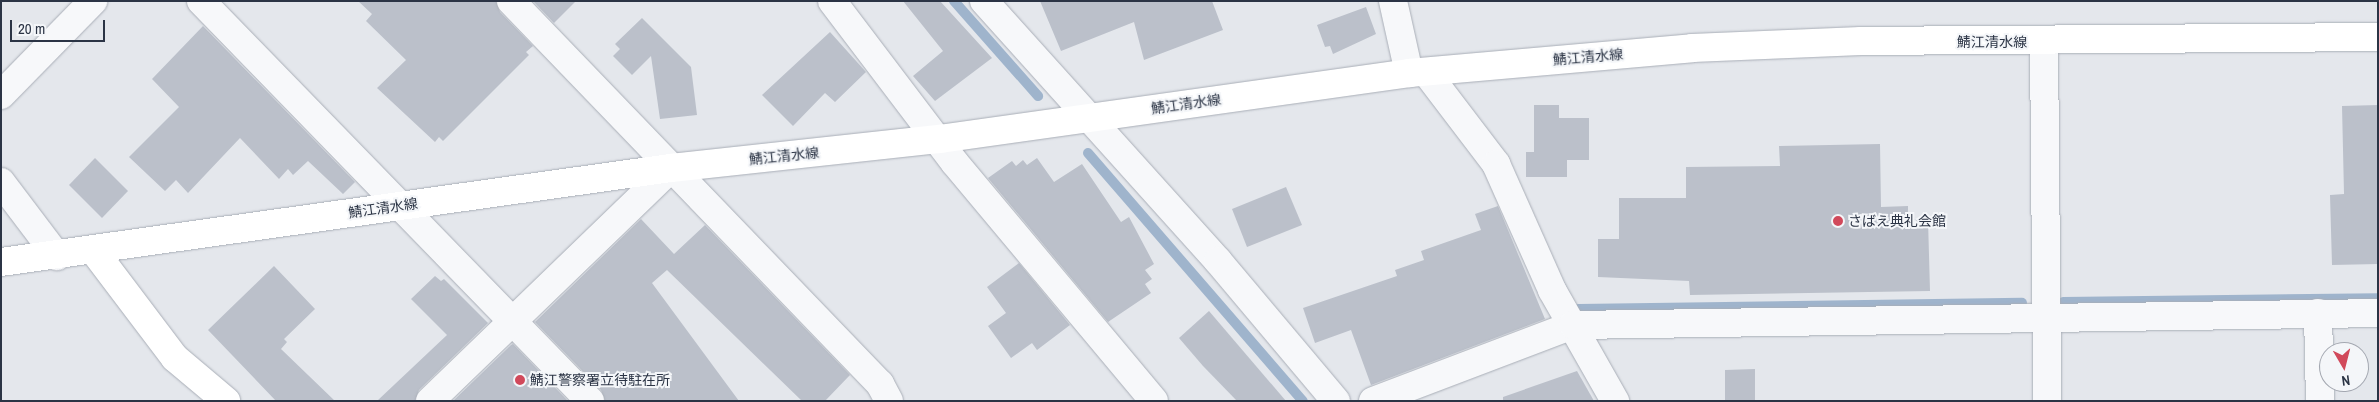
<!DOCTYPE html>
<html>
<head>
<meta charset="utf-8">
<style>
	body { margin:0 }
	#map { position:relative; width:2379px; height:402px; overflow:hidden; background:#e4e7ec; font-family:"Archivo Narrow","Noto Sans JP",sans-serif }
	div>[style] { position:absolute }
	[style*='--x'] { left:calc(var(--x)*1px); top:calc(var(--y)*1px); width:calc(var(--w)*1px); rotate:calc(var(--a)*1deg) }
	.stream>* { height:10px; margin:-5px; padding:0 5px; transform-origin:5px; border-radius:5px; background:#9fb4cc }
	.building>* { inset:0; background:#bbc0ca }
	.roads { filter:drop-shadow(0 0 1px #a9aeb7) drop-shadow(0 0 1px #a9aeb7) }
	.street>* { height:28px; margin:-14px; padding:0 14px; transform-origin:14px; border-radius:14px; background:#f7f8fa }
	.secondary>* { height:28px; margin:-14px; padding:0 14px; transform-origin:14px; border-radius:14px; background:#fff }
	.dots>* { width:14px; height:14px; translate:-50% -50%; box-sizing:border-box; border:2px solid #f4f6f9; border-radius:50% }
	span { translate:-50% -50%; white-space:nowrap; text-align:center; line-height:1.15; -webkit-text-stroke:4px #f4f6f9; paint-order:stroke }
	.street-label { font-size:14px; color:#2b3445 }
	.poi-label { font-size:14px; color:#2b3445 }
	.left { translate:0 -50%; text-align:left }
	.frame { position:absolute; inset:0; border:2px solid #2b3445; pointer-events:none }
	.north { position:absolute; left:2319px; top:342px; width:50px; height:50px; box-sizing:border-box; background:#f4f6f9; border:1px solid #a4a8b1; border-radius:50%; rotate:172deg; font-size:14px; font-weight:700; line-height:20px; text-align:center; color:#2b3445 }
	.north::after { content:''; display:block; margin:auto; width:18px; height:22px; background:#d1495b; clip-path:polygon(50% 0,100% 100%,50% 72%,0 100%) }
	.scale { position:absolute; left:10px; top:20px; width:95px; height:22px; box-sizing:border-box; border:2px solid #2b3445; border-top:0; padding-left:6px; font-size:15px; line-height:18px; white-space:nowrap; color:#2b3445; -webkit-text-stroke:4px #f4f6f9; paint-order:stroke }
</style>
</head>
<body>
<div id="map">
	<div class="stream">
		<i style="--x:954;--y:1;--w:127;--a:48.5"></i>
		<i style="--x:1088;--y:153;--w:328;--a:49.1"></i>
		<i style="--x:2063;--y:302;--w:315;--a:-0.7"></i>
		<i style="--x:1578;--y:309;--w:444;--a:-0.8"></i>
	</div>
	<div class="building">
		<i style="clip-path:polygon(358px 1px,496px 1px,500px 12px,533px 46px,526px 52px,529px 55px,443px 141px,439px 137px,435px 142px,377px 88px,406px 60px,366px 21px,372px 14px)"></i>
		<i style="clip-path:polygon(533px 1px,576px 1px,554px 23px)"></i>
		<i style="clip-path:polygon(903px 1px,940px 1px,992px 58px,935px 101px,913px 76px,943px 51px)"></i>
		<i style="clip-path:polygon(1040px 1px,1212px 1px,1223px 30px,1144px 60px,1134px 22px,1061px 51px)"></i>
		<i style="clip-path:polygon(1366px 7px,1376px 34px,1333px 54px,1330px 46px,1325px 47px,1317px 25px)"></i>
		<i style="clip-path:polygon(642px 18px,691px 67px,697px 115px,660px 119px,651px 56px,632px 75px,613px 56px,620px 49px,615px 44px)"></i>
		<i style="clip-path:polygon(203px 26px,355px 182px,343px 194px,308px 161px,293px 175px,288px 169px,279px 179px,240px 138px,188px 193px,176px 180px,165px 191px,129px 157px,179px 107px,152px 79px)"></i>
		<i style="clip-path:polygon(830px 32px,866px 72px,835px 102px,825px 93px,793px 126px,762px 95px)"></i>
		<i style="clip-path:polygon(1534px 105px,1559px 105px,1559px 118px,1589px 118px,1589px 160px,1567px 160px,1567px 177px,1526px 177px,1526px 152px,1534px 152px)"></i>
		<i style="clip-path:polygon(2378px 105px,2378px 264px,2332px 265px,2330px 195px,2344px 194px,2342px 106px)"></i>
		<i style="clip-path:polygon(1880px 144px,1881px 207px,1908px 206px,1908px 220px,1928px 219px,1930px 291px,1690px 295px,1689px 281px,1598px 277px,1598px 239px,1619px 239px,1619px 198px,1686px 198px,1686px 167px,1780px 166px,1779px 146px)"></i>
		<i style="clip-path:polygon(95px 158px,128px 191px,102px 218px,69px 185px)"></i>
		<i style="clip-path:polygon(1037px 158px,1054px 182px,1082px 164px,1121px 222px,1129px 217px,1154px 264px,1145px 270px,1152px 279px,1145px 284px,1151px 293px,1108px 322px,988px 178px,1012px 161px,1016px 166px,1023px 160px,1027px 165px)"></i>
		<i style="clip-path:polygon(1286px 187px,1302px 225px,1247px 247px,1232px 209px)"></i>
		<i style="clip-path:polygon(1498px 206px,1545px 319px,1371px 385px,1351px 330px,1315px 343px,1303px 308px,1397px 276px,1395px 270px,1424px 260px,1421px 251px,1481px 230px,1475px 214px)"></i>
		<i style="clip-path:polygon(641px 219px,674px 254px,705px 225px,850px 375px,825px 401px,802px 401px,667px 270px,652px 283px,739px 401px,605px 401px,601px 390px,535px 322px)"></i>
		<i style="clip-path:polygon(1019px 263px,1070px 325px,1037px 350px,1032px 343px,1011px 358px,988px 326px,1006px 313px,987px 287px)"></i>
		<i style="clip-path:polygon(274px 266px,315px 309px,284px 339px,287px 342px,281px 349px,335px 401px,276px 401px,208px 330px)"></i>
		<i style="clip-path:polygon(435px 276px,441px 281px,444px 279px,488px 323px,419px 390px,415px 401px,377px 401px,447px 335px,411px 299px)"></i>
		<i style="clip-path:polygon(1209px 311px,1286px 401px,1237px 401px,1203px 366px,1179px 338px)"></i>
		<i style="clip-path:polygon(513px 344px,568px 401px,453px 401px,511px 345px)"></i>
		<i style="clip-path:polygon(1755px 369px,1755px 401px,1725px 401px,1725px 370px)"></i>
		<i style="clip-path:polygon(1577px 371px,1594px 401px,1503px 401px,1503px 397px)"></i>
	</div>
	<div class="roads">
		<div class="street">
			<i style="--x:201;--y:1;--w:558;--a:45.8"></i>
			<i style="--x:511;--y:1;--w:532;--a:46.07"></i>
			<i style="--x:880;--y:384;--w:19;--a:62"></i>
			<i style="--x:832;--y:1;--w:203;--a:52.8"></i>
			<i style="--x:955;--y:163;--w:310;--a:50.1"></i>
			<i style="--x:984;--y:1;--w:350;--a:48"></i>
			<i style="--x:1218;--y:261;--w:183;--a:49.9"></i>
			<i style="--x:1393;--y:1;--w:74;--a:77.5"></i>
			<i style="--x:2044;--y:42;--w:359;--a:89.5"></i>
			<i style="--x:1426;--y:72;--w:116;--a:52.7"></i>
			<i style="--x:1496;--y:164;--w:138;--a:66"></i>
			<i style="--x:1552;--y:290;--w:128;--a:60.4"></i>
			<i style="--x:1;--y:95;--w:132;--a:-45.6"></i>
			<i style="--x:1;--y:182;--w:93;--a:52.9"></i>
			<i style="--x:2318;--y:313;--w:88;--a:88.7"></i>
			<i style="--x:430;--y:401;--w:335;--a:-44"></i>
			<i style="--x:1373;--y:401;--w:214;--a:-20.8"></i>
			<i style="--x:1573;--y:325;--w:805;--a:-0.85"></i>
		</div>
		<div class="secondary">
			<i style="--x:94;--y:251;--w:134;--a:52.9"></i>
			<i style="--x:175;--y:358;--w:67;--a:40.1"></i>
			<i style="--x:1;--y:262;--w:677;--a:-7.99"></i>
			<i style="--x:671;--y:168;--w:271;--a:-6.2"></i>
			<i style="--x:940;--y:139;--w:474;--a:-8"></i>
			<i style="--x:1409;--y:73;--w:284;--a:-5"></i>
			<i style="--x:1692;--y:48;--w:169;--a:-2.4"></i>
			<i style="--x:1861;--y:41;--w:517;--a:-0.44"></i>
		</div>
	</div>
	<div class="dots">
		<i style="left:1838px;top:221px;background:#d1495b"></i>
		<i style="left:520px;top:380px;background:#d1495b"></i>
	</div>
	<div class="street-label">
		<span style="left:1992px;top:42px">鯖江清水線</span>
		<span style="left:1588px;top:57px;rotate:-5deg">鯖江清水線</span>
		<span style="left:1186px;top:104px;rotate:-8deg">鯖江清水線</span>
		<span style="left:784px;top:156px;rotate:-6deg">鯖江清水線</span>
		<span style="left:383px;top:208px;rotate:-8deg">鯖江清水線</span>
	</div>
	<div class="poi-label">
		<span class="left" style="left:1848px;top:221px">さばえ典礼会館</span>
		<span class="left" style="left:530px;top:380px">鯖江警察署立待駐在所</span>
	</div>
	<div class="frame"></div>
	<div class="north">N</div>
	<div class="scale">20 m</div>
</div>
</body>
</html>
